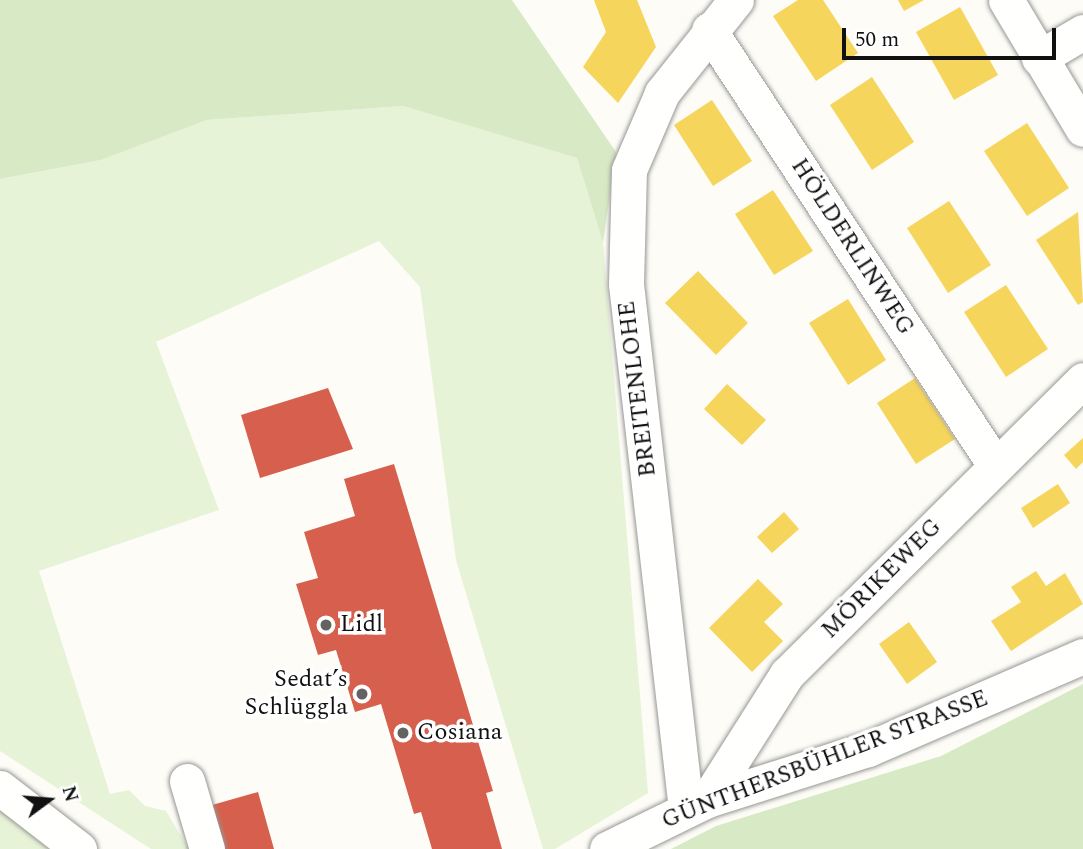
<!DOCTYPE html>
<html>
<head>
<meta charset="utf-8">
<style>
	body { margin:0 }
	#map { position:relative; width:1083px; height:849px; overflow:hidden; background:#fdfcf7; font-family:Spectral,serif }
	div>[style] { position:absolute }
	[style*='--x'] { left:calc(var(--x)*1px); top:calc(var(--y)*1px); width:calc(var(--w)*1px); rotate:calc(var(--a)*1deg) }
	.green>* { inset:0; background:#e7f3d7 }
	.forest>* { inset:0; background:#d8eac5 }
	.homes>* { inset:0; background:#f6d55c }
	.shops>* { inset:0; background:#d6604d }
	.roads { filter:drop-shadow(0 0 2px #979795) drop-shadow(0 0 2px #979795) }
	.minor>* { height:35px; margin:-17.5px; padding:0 17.5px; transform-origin:17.5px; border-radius:17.5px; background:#fffffe }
	.dots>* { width:19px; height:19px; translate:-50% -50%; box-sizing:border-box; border:4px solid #fff; border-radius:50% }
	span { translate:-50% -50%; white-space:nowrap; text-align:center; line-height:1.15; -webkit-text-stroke:7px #fff; paint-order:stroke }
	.street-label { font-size:24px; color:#111 }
	.poi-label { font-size:24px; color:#111 }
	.left { translate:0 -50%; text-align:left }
	.right { translate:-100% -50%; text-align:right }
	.north { position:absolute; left:14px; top:765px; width:70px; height:70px; -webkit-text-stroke:5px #fff; paint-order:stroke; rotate:74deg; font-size:19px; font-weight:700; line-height:28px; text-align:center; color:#111 }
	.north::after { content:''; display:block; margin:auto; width:24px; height:32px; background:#111; clip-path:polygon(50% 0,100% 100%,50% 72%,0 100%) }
	.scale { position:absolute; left:842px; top:28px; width:214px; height:32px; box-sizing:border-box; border:4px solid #111; border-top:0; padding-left:9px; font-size:21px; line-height:24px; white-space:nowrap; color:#111; -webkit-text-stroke:5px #fff; paint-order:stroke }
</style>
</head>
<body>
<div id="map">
	<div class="green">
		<i style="clip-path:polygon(403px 106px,577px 158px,603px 243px,648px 793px,555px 849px,543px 849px,456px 560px,420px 287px,379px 241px,156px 342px,219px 510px,39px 571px,110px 794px,129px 790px,145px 806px,166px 811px,189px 849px,151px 849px,0 751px,0 179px,101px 160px,207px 120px)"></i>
		<i style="clip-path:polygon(0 806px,49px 849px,0 849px)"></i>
	</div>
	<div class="forest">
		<i style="clip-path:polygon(0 0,512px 0,616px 152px,603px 243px,577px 158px,403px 106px,207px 120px,101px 160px,0 179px)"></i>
		<i style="clip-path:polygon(1083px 684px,1083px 849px,671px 849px,716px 826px,941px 756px)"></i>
	</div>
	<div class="homes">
		<i style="clip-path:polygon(594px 0,637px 0,656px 47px,618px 103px,583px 67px,606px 32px)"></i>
		<i style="clip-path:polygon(798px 0,823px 0,858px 53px,816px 81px,773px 16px)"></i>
		<i style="clip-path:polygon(898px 0,924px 0,904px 11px)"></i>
		<i style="clip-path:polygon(960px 7px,998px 75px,954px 100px,916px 32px)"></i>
		<i style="clip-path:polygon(872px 77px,914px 142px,872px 170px,830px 105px)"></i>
		<i style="clip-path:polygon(712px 100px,752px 161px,713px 186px,674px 125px)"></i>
		<i style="clip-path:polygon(1027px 123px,1069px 188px,1027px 216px,984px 151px)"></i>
		<i style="clip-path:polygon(773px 190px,813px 251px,774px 275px,735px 214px)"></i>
		<i style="clip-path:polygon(949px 201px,991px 265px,948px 293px,907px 228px)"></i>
		<i style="clip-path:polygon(1078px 212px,1083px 302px,1078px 305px,1036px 240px)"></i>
		<i style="clip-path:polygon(698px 271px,748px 323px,716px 355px,665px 303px)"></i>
		<i style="clip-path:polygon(1006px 285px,1048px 349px,1006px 377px,964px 312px)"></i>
		<i style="clip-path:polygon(848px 299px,886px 360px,848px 385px,809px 323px)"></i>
		<i style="clip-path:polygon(915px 378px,955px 439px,916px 464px,877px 403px)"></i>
		<i style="clip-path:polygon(727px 384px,766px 420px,742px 445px,704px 409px)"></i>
		<i style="clip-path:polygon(1083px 438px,1083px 462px,1076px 469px,1064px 455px)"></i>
		<i style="clip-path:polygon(1058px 484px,1070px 503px,1033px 528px,1021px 508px)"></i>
		<i style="clip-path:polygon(784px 512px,799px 529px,772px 553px,757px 537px)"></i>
		<i style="clip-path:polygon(1036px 571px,1046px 586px,1065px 573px,1083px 604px,1011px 651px,991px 621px,1021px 602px,1011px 587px)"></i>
		<i style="clip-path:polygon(758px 579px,783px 604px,764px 622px,783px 641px,752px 672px,709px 628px)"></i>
		<i style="clip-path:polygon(909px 622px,937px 662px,907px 684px,879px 644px)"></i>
	</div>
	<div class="shops">
		<i style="clip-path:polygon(328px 388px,353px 449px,260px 478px,241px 415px)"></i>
		<i style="clip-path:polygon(394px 464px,493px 791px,486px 793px,502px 849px,432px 849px,421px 812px,414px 814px,381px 704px,355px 712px,336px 650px,318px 655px,296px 584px,318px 578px,304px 532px,355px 516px,344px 479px)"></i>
		<i style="clip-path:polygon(258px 792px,274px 849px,224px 849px,212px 805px)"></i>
	</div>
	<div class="roads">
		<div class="minor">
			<i style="--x:1006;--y:0;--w:150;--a:59.2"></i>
			<i style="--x:709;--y:30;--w:521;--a:56.68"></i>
			<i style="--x:1039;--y:58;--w:51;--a:-30.6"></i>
			<i style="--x:187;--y:781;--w:71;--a:73.6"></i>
			<i style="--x:0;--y:788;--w:100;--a:37.7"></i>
			<i style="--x:707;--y:800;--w:149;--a:-57.6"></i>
			<i style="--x:787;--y:674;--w:417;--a:-44.8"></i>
			<i style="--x:686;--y:809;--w:528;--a:-96.52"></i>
			<i style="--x:626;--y:284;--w:114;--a:-88.5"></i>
			<i style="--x:629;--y:170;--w:84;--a:-66.8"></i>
			<i style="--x:662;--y:93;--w:119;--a:-51.5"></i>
			<i style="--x:607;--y:849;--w:111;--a:-26.1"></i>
			<i style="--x:707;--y:800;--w:169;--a:-17.6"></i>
			<i style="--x:868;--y:749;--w:234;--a:-23.4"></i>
		</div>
	</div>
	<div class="dots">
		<i style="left:326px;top:625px;background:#646362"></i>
		<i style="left:362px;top:694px;background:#646362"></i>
		<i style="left:403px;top:733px;background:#646362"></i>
	</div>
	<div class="street-label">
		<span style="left:852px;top:247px;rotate:57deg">HÖLDERLINWEG</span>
		<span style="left:638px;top:389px;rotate:-97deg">BREITENLOHE</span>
		<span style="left:882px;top:579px;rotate:-45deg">MÖRIKEWEG</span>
		<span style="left:825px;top:760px;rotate:-21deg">GÜNTHERSBÜHLER STRASSE</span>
	</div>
	<div class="poi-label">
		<span class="left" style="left:340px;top:625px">Lidl</span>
		<span class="right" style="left:348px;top:694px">Sedat’s<br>Schlüggla</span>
		<span class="left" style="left:417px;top:733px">Cosiana</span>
	</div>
	<div class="north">N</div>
	<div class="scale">50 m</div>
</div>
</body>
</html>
